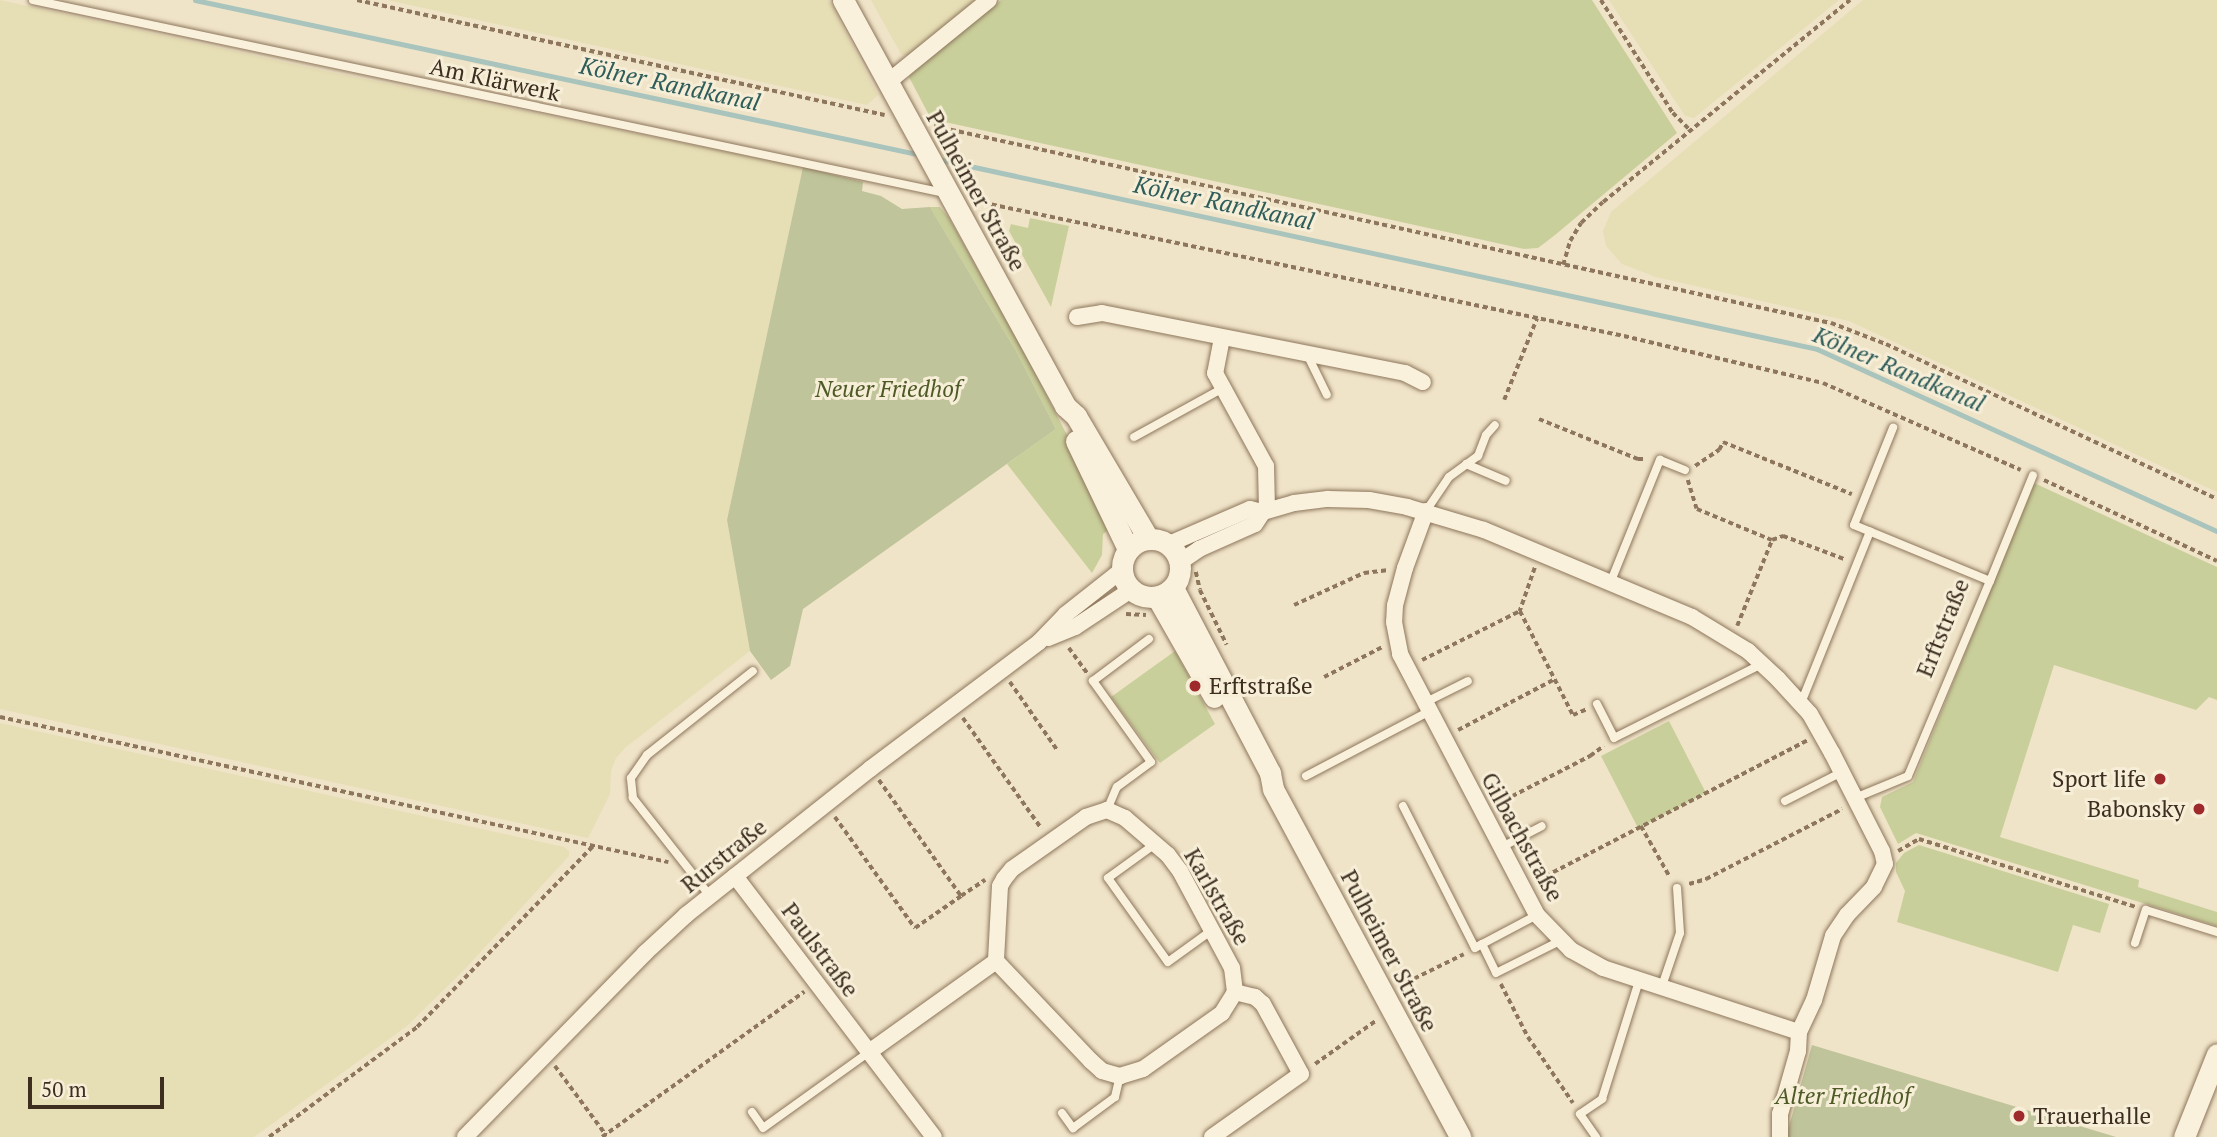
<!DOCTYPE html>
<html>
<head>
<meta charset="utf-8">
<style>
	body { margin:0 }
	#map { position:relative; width:2217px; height:1137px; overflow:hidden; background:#f0e4c8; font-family:"PT Serif",serif }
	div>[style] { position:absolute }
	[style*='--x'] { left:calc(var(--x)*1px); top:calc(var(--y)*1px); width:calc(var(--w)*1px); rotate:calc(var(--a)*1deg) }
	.farmland>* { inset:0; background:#e6deb5 }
	.green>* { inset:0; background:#c9cf9b }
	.cemetery>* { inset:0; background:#bfc49a }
	.stream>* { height:5px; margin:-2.5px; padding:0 2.5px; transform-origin:2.5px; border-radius:2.5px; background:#a9c4bc }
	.path>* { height:3.5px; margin-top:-1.75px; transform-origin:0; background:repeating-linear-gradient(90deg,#8d765c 0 5px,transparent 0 8.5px) }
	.roads { filter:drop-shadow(0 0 2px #8d765c) drop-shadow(0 0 2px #8d765c) }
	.service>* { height:8px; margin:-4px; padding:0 4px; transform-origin:4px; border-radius:4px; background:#faf1dc }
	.minor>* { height:16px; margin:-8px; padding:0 8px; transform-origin:8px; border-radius:8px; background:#faf1dc }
	.secondary>* { height:21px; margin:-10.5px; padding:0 10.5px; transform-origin:10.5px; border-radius:10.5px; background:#faf1dc }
	.secondary>.ring { margin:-10.5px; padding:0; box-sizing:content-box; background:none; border:21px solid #faf1dc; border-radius:50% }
	.dots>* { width:19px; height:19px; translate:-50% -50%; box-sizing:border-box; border:4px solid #f7eed8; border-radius:50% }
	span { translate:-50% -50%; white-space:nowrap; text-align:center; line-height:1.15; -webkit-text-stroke:6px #f7eed8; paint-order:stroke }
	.street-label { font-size:23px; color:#3d2e20 }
	.park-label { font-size:23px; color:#4d5a26; font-style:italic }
	.poi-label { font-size:23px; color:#3d2e20 }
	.left { translate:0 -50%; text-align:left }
	.right { translate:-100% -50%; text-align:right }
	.water-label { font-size:24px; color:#2f5d5a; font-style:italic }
	.scale { position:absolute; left:28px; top:1077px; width:136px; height:32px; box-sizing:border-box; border:4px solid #3d2e20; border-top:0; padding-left:9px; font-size:21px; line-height:24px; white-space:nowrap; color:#3d2e20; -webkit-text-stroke:5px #f7eed8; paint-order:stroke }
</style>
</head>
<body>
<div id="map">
	<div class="farmland">
		<i style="clip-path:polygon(0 0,330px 72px,803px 167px,727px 520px,750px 651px,626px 747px,616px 758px,611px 771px,610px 794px,588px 838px,0 709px)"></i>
		<i style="clip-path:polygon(387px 0,829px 0,878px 95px,867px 105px)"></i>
		<i style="clip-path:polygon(871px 0,977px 0,909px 56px,901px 54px)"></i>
		<i style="clip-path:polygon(1609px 0,1839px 0,1694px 118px,1685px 116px)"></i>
		<i style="clip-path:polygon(1863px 0,2217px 0,2217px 492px,1849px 321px,1656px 277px,1622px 264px,1606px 246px,1603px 231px,1611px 212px)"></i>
		<i style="clip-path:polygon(0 723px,564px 847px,569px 851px,569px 856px,464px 970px,407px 1026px,254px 1137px,0 1137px)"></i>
	</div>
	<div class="green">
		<i style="clip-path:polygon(1001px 0,1592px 0,1677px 133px,1555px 235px,1538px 248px,1524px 249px,931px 119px,909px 77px,913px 71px)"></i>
		<i style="clip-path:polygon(930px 207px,940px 207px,949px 218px,1022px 348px,1114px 526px,1103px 534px,1102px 555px,1092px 573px,1007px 464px,1056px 429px,1016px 351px)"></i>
		<i style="clip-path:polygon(1030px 218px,1069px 226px,1051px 307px,1009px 231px,1011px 224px,1028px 228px)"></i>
		<i style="clip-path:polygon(2034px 483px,2217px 567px,2217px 700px,2209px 697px,2196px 710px,2054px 665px,2000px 837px,2139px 880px,2138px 887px,2217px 912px,2217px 926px,1916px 833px,1898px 844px,1880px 807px,1882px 797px,1913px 782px)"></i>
		<i style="clip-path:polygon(1175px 651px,1215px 724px,1160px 763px,1111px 697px)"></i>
		<i style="clip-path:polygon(1669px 721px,1706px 793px,1638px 828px,1601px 756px)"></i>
		<i style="clip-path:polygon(1919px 845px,2109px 904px,2100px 933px,2073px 925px,2058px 972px,1897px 922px,1905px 891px,1896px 872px,1896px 863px,1904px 853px)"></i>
	</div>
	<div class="cemetery">
		<i style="clip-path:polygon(803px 167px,863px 182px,862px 191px,881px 196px,902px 209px,930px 207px,1016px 351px,1056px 429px,803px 609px,790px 666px,771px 680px,750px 651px,727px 520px)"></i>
		<i style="clip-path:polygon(1812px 1045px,2116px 1137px,1786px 1137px)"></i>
	</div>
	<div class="stream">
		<i style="--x:195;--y:0;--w:742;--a:12.05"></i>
		<i style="--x:937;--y:159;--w:900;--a:12.18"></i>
		<i style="--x:1817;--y:349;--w:439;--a:24.5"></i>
	</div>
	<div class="path">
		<i style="--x:357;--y:0;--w:540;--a:12.29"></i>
		<i style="--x:1601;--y:0;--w:134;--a:57.5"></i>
		<i style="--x:1673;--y:113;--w:24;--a:45"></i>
		<i style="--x:934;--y:126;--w:918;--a:12.39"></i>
		<i style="--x:1831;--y:323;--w:59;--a:20.9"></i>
		<i style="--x:1886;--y:344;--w:365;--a:25.1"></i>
		<i style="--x:975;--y:201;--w:663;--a:11.75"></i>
		<i style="--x:1624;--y:336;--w:204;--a:13.3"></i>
		<i style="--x:1823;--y:383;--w:216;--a:23.7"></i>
		<i style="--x:1563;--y:265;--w:25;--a:-74"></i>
		<i style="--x:1570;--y:241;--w:21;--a:-59"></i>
		<i style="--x:1581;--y:223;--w:30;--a:-44"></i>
		<i style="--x:1603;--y:202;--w:319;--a:-39.3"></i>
		<i style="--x:1504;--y:400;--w:88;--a:-68.1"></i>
		<i style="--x:1539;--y:419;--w:107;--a:22"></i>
		<i style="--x:1638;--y:459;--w:9;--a:0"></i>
		<i style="--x:1695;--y:466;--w:29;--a:-34"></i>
		<i style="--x:1719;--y:450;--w:9;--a:-63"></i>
		<i style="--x:1723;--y:442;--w:139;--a:22"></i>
		<i style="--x:1688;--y:480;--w:30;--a:73"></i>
		<i style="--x:1697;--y:509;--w:81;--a:22.5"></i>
		<i style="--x:1772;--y:540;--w:12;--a:-20"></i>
		<i style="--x:1783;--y:536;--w:65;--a:20.7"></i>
		<i style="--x:2044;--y:480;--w:191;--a:25.1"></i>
		<i style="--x:1535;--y:568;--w:46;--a:109.2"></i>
		<i style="--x:1520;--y:611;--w:117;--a:63"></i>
		<i style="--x:1573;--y:715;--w:15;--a:-23"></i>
		<i style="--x:1196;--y:572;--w:18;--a:77"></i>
		<i style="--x:1200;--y:590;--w:61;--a:63.9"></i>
		<i style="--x:1294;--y:605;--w:77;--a:-24.6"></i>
		<i style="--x:1364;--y:573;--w:25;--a:-7"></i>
		<i style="--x:1126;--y:614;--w:20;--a:3"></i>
		<i style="--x:1737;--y:626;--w:93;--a:-67.9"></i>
		<i style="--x:1069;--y:648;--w:31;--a:54"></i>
		<i style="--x:1422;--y:660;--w:110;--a:-26.6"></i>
		<i style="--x:1324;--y:677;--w:65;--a:-27.3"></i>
		<i style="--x:1010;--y:682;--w:84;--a:55.2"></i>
		<i style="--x:0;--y:717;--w:684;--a:12.25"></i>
		<i style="--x:963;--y:718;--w:136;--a:54.6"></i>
		<i style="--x:1458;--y:730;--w:110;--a:-27.7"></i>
		<i style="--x:879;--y:780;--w:142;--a:54.7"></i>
		<i style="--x:961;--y:896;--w:29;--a:-34"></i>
		<i style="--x:1497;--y:804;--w:105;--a:-27.3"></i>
		<i style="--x:1590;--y:756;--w:17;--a:-36"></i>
		<i style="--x:835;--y:817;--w:137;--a:54.2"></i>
		<i style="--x:915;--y:928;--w:56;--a:-34.8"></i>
		<i style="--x:1641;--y:826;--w:59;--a:60.4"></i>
		<i style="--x:1898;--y:851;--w:24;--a:-30"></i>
		<i style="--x:1919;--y:839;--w:227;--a:17.4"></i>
		<i style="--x:1538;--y:880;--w:304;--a:-27.4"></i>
		<i style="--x:1689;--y:884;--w:18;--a:-16"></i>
		<i style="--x:1706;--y:879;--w:153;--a:-27.2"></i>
		<i style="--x:1501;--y:984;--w:59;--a:63"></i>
		<i style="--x:1528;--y:1037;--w:80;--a:55.7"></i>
		<i style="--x:1399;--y:986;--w:72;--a:-26.2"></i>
		<i style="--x:1315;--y:1064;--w:76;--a:-35.4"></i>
		<i style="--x:555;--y:1066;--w:86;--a:53.5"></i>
		<i style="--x:269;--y:1137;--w:184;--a:-36.6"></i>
		<i style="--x:417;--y:1027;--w:252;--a:-45.8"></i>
		<i style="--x:602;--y:1137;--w:249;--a:-35.7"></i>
	</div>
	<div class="roads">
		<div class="service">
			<i style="--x:33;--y:0;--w:931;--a:11.96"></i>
			<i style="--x:1308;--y:356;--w:43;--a:64"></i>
			<i style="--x:1134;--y:437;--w:102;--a:-28.8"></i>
			<i style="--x:1466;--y:464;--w:43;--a:23"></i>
			<i style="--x:1426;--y:511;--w:41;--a:-55.9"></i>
			<i style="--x:1449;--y:477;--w:36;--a:-36"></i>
			<i style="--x:1478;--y:456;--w:22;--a:-69"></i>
			<i style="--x:1486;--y:435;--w:13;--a:-48"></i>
			<i style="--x:1611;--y:581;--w:131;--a:-68"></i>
			<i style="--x:1660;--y:460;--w:27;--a:22"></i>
			<i style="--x:1990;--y:581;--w:114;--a:-67.9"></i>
			<i style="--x:1424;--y:703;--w:49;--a:-26.6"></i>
			<i style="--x:1801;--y:703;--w:185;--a:-68.1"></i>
			<i style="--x:1597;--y:704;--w:38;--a:63"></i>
			<i style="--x:1614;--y:738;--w:165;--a:-26.6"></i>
			<i style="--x:1306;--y:776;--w:138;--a:-27.7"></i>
			<i style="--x:1855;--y:798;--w:57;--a:-22.5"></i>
			<i style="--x:1908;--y:776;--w:212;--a:-67.2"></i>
			<i style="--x:1990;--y:581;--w:147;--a:-157.6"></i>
			<i style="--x:1854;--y:525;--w:105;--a:-68.1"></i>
			<i style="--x:1785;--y:801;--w:64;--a:-27"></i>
			<i style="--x:1403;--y:806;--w:159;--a:63.1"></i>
			<i style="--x:1475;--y:948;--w:8;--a:-30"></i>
			<i style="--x:1107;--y:810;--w:25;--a:-67"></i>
			<i style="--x:1117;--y:787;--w:42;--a:-36.3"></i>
			<i style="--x:1151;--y:762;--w:100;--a:-125.6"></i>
			<i style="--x:1093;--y:681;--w:70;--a:-36.9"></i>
			<i style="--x:1155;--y:844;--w:58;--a:144.1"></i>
			<i style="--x:1108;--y:878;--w:103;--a:54.5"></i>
			<i style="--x:1168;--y:962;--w:54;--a:-36"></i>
			<i style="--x:1500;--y:848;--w:47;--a:-27.6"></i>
			<i style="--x:710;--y:896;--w:125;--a:-128.2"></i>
			<i style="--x:633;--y:798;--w:20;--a:-96"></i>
			<i style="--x:631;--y:778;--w:28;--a:-55"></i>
			<i style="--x:647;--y:755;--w:135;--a:-38.4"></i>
			<i style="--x:1537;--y:915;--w:62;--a:152.2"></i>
			<i style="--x:1482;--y:944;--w:32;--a:64"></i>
			<i style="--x:1496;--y:973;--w:72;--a:-26.6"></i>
			<i style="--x:2135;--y:943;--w:35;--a:-72"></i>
			<i style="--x:2146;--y:910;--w:74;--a:17.2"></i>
			<i style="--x:1661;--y:989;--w:59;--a:-71.3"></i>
			<i style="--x:1680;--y:933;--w:45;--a:-93.8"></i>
			<i style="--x:752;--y:1112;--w:19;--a:55"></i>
			<i style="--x:763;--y:1128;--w:130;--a:-35.6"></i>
			<i style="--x:1062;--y:1113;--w:19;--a:54"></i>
			<i style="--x:1073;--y:1128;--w:52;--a:-36.4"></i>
			<i style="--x:1115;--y:1097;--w:22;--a:-77"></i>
			<i style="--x:1596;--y:1137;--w:28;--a:-125"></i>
			<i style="--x:1580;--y:1114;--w:27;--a:-34"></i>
			<i style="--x:1602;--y:1099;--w:124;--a:-72.6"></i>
		</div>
		<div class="minor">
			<i style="--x:888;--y:82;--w:130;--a:-39.1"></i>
			<i style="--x:1077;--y:317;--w:25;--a:-9"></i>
			<i style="--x:1102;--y:313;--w:309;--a:11.2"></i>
			<i style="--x:1405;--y:373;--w:20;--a:27"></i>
			<i style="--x:1222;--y:338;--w:36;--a:101"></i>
			<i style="--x:1215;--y:373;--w:106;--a:61.3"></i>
			<i style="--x:1266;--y:466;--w:44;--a:88.7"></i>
			<i style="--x:1426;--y:511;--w:61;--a:110.2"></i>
			<i style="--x:1405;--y:568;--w:38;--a:105"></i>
			<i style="--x:1395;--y:605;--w:17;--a:93"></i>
			<i style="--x:1394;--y:622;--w:33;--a:79"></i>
			<i style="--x:1400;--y:654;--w:295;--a:62.3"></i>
			<i style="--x:1537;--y:915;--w:49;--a:45.8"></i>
			<i style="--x:1571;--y:950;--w:37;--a:29"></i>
			<i style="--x:1603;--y:968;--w:206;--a:18.1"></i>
			<i style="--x:1169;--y:544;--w:88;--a:-23.4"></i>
			<i style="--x:1250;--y:509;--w:13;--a:13"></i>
			<i style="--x:1263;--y:512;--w:32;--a:-16"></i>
			<i style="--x:1294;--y:503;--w:34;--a:-7"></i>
			<i style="--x:1328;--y:499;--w:41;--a:1.4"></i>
			<i style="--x:1369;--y:500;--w:39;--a:10"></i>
			<i style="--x:1407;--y:507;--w:80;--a:16.6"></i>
			<i style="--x:1484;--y:530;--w:225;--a:22.7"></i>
			<i style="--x:1692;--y:617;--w:66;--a:31.3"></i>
			<i style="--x:1748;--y:651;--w:41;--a:43"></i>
			<i style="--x:1778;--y:679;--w:47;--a:47.6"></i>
			<i style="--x:1810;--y:714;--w:45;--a:60.6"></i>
			<i style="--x:1832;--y:753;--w:110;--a:63"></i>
			<i style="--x:1882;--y:851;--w:13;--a:77"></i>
			<i style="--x:1885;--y:864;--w:25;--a:116"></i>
			<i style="--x:1874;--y:887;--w:39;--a:134"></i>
			<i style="--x:1847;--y:915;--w:25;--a:124"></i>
			<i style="--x:1833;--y:936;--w:67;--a:106.5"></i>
			<i style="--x:1814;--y:1000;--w:35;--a:115"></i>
			<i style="--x:1799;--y:1032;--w:19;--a:93"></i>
			<i style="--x:1798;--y:1051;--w:66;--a:105.9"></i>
			<i style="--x:1780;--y:1114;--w:23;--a:90"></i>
			<i style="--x:1180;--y:562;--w:23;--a:-34"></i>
			<i style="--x:1199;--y:549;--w:61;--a:-24.1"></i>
			<i style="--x:1255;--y:524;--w:14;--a:-56"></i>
			<i style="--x:1048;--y:638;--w:29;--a:-22"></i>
			<i style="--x:1075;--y:627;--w:67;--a:-33.5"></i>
			<i style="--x:735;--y:876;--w:328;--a:52.7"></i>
			<i style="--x:869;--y:1052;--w:156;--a:-35.6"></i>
			<i style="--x:996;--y:961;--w:138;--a:46.5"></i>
			<i style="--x:1091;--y:1061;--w:15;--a:42"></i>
			<i style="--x:1102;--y:1071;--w:19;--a:16"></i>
			<i style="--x:1120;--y:1076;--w:24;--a:-17"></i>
			<i style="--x:1143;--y:1069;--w:97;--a:-35.3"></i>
			<i style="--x:1222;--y:1013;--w:25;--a:-58"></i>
			<i style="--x:1235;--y:992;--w:24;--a:-97"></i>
			<i style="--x:1232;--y:968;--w:110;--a:-118.2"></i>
			<i style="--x:1180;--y:871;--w:20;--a:-127"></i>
			<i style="--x:1168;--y:855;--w:57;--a:-139.3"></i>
			<i style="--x:1125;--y:818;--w:20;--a:-156"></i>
			<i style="--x:1107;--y:810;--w:22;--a:162"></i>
			<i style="--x:1086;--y:817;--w:90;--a:144.9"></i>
			<i style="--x:1012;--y:869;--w:13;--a:129"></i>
			<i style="--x:1004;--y:879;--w:8;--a:120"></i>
			<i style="--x:1000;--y:886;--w:75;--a:93.1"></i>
			<i style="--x:465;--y:1137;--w:257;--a:-45.6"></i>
			<i style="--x:645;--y:953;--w:56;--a:-42.8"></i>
			<i style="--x:686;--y:915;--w:235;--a:-38.4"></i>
			<i style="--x:870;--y:769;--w:211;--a:-36.9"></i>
			<i style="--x:1039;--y:642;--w:39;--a:-46"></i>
			<i style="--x:1066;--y:614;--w:71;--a:-38.2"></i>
			<i style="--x:1212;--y:1137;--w:109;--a:-35.3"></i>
			<i style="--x:1301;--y:1074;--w:80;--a:-118.5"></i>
			<i style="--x:1263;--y:1004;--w:11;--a:-139"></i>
			<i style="--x:1255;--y:997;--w:21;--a:-166"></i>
		</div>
		<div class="secondary">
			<i style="--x:843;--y:0;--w:463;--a:61.3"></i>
			<i style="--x:1065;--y:406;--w:15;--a:42"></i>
			<i style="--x:1076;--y:416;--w:142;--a:59.5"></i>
			<i style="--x:1076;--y:441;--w:120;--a:64.3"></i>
			<i class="ring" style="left:1122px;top:539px;width:37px;height:37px"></i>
			<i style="--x:1173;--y:588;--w:209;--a:62.3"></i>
			<i style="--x:1270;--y:773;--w:16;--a:79"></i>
			<i style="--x:1273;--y:789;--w:395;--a:61.7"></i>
			<i style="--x:1157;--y:597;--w:115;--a:60.3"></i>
			<i style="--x:2184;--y:1137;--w:89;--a:-68.3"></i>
		</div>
	</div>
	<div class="dots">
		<i style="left:1195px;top:686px;background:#9e2a2b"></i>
		<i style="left:2160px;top:779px;background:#9e2a2b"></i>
		<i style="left:2199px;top:809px;background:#9e2a2b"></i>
		<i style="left:2019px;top:1116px;background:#9e2a2b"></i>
	</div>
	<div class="street-label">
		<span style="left:495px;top:80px;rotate:12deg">Am Klärwerk</span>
		<span style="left:976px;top:191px;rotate:61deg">Pulheimer Straße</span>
		<span style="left:1943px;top:628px;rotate:-68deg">Erftstraße</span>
		<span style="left:1522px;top:837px;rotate:61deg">Gilbachstraße</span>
		<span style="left:724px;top:856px;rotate:-39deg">Rurstraße</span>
		<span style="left:1217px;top:897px;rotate:60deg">Karlstraße</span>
		<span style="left:820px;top:950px;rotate:53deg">Paulstraße</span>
		<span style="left:1389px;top:951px;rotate:62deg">Pulheimer Straße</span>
	</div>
	<div class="park-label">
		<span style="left:888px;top:389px">Neuer Friedhof</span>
		<span style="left:1843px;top:1096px">Alter Friedhof</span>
	</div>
	<div class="poi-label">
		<span class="left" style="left:1209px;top:686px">Erftstraße</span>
		<span class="right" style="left:2146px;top:779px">Sport life</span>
		<span class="right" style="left:2185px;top:809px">Babonsky</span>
		<span class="left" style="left:2033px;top:1116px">Trauerhalle</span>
	</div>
	<div class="water-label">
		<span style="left:670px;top:84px;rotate:12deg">Kölner Randkanal</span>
		<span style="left:1224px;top:203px;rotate:12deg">Kölner Randkanal</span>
		<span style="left:1899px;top:369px;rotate:23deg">Kölner Randkanal</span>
	</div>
	<div class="scale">50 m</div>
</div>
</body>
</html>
